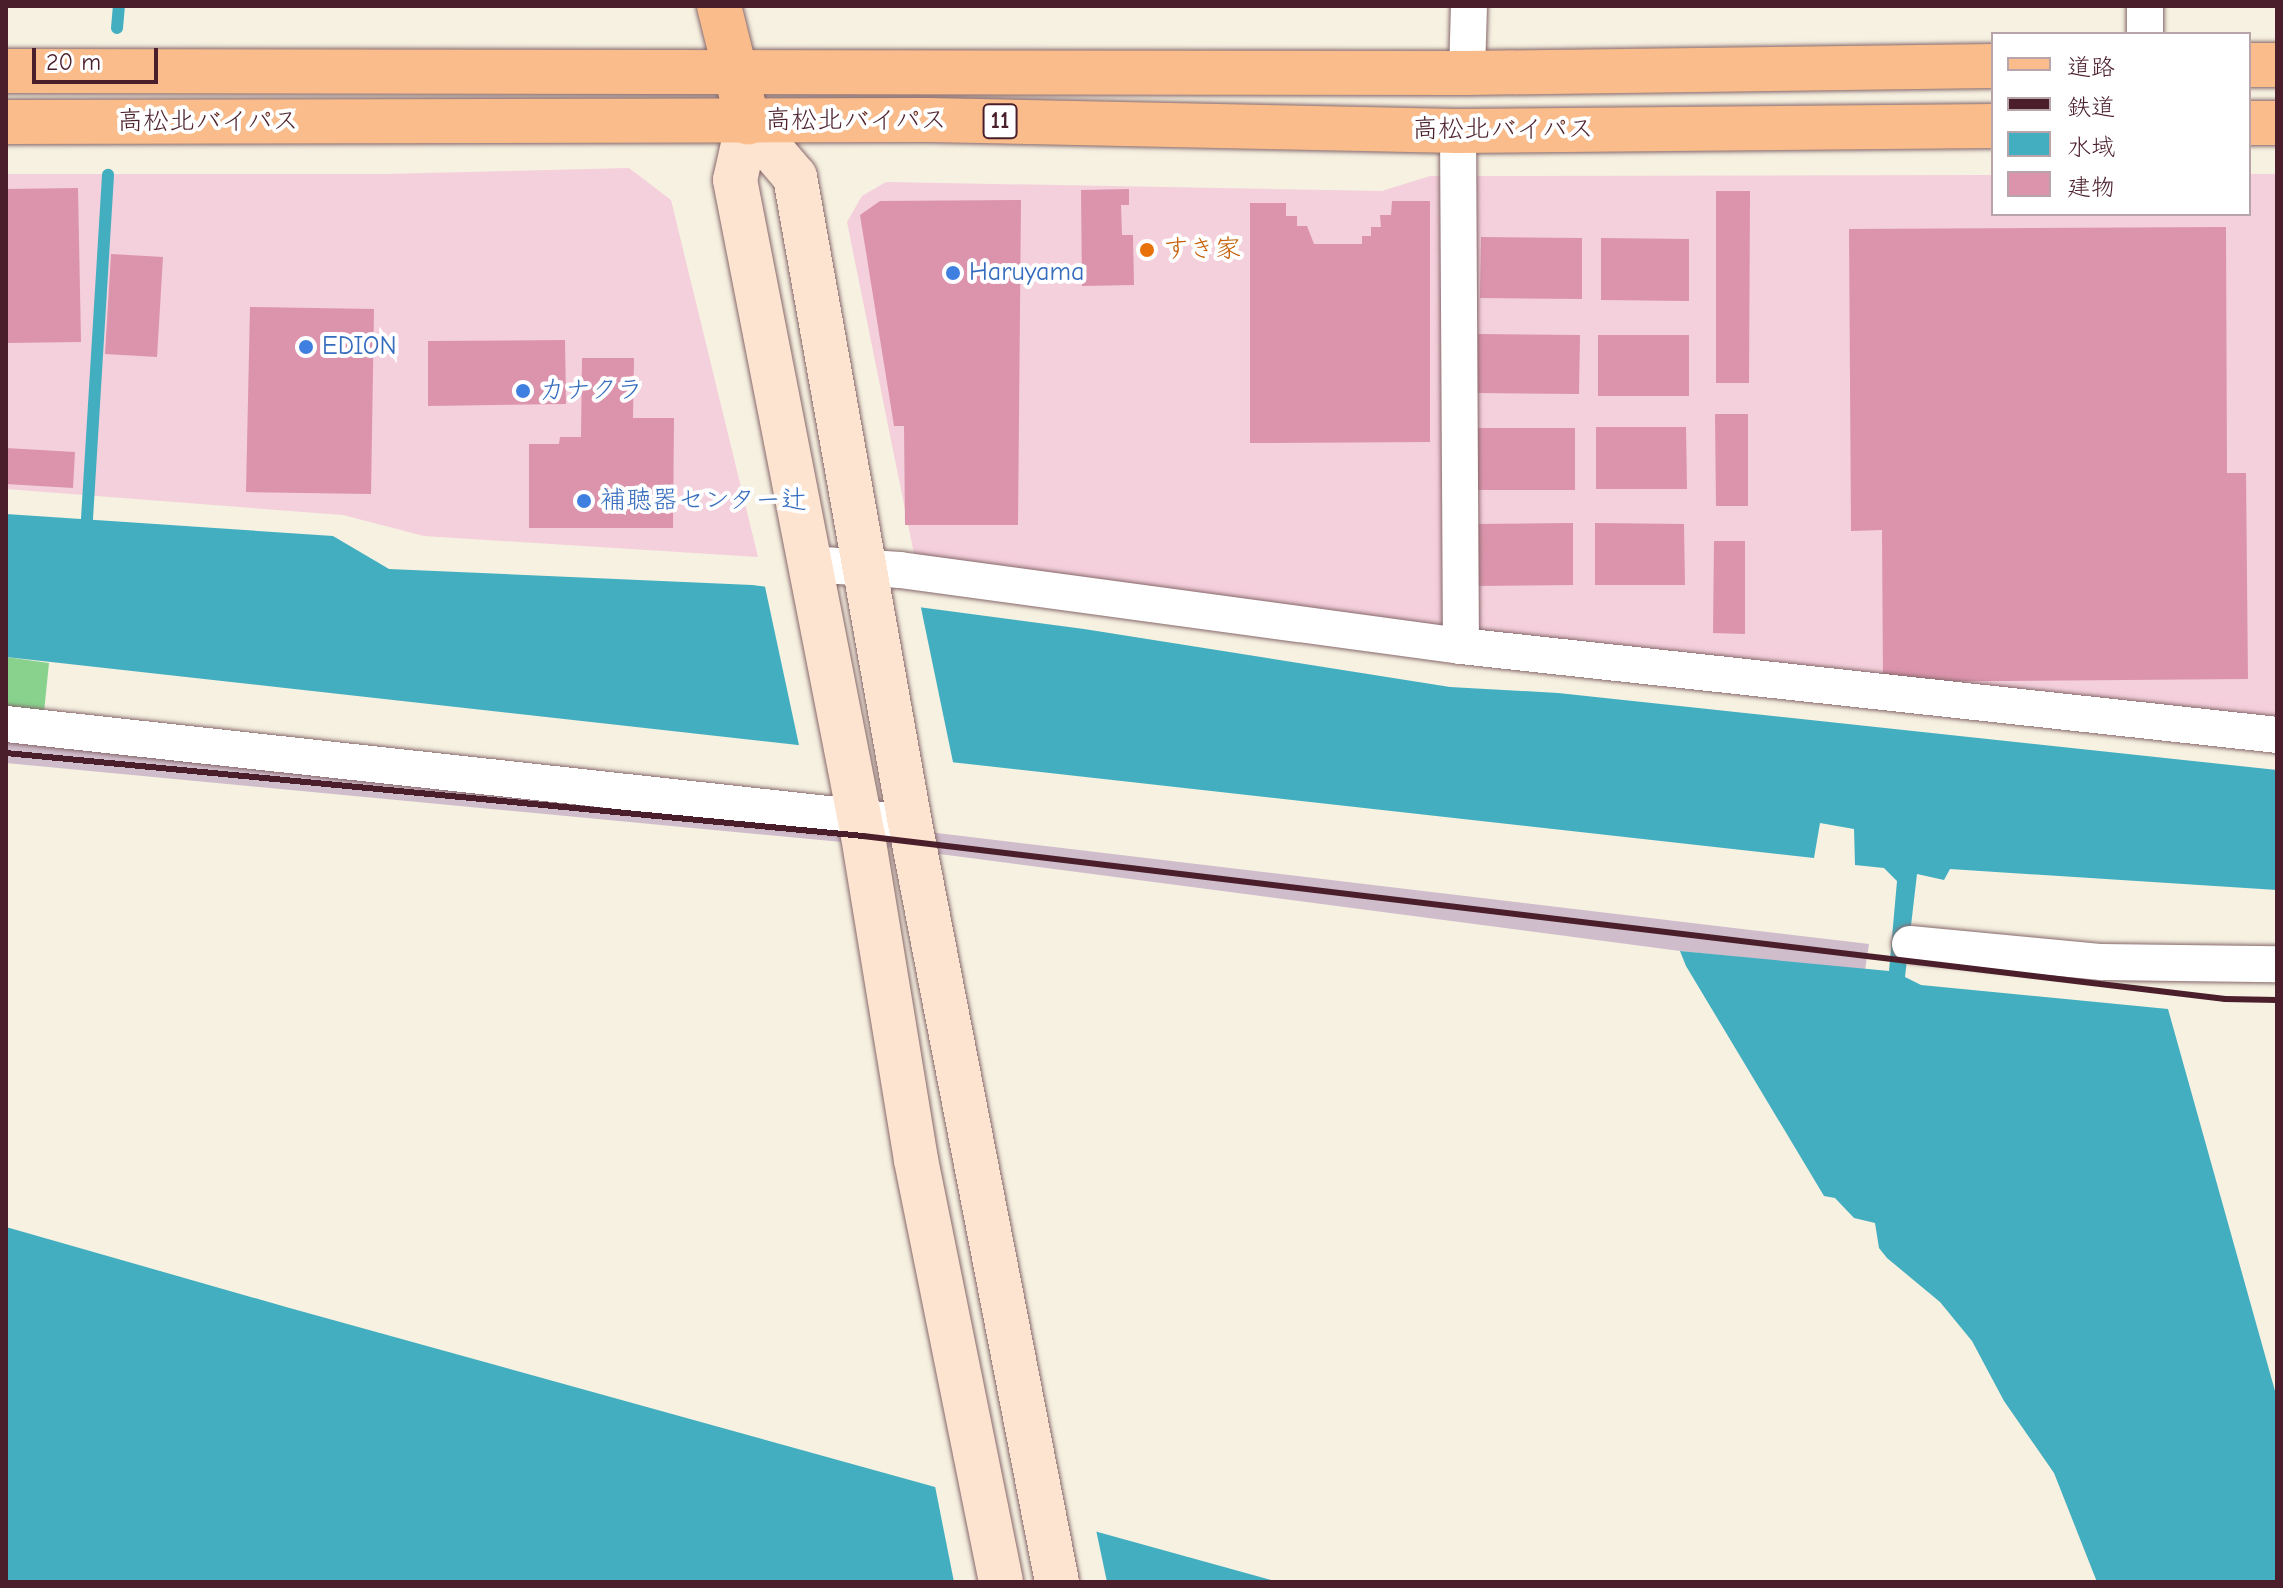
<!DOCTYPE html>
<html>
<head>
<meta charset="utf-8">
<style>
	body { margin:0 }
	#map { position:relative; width:2283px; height:1588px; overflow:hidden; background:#f6f1e1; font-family:"Comic Neue","Klee One",sans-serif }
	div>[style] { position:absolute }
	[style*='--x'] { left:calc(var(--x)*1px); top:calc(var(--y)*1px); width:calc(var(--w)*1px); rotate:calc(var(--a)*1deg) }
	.built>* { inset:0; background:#f4cfdc }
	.industrial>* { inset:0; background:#d0bdcc }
	.green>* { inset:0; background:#88d28e }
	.water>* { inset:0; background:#42aec0 }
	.pier>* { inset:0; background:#f6f1e1 }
	.stream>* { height:12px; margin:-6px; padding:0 6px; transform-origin:6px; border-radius:6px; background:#42aec0 }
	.building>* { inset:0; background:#db94ac }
	.roads { filter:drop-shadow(0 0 2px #86686b) drop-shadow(0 0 2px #86686b) }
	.street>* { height:36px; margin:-18px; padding:0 18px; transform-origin:18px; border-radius:18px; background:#fff }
	.secondary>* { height:44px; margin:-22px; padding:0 22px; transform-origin:22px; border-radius:22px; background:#fde4d0 }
	.primary>* { height:44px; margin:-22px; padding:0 22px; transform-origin:22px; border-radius:22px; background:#f9bc8a }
	.highway>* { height:44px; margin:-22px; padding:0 22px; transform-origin:22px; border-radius:22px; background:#f9bc8a }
	.rail>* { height:6px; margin:-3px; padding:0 3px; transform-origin:3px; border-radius:3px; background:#4a1f2b }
	.dots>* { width:22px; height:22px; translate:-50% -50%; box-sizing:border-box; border:4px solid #fff; border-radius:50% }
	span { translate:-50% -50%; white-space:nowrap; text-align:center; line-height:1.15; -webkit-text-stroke:8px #fff; paint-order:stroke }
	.shield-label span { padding:2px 6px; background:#fff; border:2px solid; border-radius:6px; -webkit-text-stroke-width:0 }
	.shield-label { font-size:24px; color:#4a1f2b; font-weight:700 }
	.street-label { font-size:26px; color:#4a1f2b }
	.food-label { font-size:26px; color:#c56008 }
	.left { translate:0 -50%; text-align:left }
	.shop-label { font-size:26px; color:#366cbe }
	.frame { position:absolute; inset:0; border:8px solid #4a1f2b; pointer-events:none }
	.legend { position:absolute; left:1991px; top:32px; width:260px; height:184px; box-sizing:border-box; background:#fff; border:2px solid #b7a5aa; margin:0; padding:10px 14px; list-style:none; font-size:24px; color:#4a1f2b }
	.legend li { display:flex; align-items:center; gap:16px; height:40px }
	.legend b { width:40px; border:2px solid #b7a5aa }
	.scale { position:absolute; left:32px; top:48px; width:126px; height:36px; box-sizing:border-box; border:4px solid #4a1f2b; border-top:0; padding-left:10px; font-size:24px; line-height:28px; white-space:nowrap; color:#4a1f2b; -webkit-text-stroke:6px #fff; paint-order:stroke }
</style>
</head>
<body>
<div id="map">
	<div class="built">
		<i style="clip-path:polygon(629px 168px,671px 200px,758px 557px,424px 536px,343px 515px,6px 489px,6px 174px,385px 174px)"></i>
		<i style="clip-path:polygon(2249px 174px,2277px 174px,2277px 721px,1468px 635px,1467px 176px,1993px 175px,1993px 214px,2249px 214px)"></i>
		<i style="clip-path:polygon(1430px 176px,1450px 176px,1449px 632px,916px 564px,847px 222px,862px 196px,886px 182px,1382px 191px)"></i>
	</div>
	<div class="industrial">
		<i style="clip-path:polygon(6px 739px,912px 830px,1869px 944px,1865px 970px,1680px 951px,863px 844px,6px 763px)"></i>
	</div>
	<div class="green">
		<i style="clip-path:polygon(6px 657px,49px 663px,44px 712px,6px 708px)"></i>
	</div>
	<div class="water">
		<i style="clip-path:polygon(6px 514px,333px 536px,389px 569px,752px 585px,1084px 629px,1450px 687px,1558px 693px,2277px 770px,2277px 890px,1950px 869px,1944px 880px,1917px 874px,1905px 977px,1921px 985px,2168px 1009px,2277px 1398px,2277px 1582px,2097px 1582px,2054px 1473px,2004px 1401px,1972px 1341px,1940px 1302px,1887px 1258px,1879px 1248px,1875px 1223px,1854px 1218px,1835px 1198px,1824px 1196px,1686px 966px,1680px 951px,1889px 971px,1897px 881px,1884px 868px,1855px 865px,1854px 829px,1820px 823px,1814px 858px,6px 657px)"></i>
		<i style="clip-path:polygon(6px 1227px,286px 1307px,1278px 1582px,6px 1582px)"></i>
	</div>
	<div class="pier">
		<i style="clip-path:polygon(764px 582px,920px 603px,954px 767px,800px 750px)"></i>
		<i style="clip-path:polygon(934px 1481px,1095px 1525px,1107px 1582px,954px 1582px)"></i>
	</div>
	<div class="stream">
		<i style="--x:117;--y:28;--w:22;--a:-85"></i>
		<i style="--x:86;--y:535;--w:361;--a:-86.5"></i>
	</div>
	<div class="building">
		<i style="clip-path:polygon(78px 188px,81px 342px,6px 343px,6px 189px)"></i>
		<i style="clip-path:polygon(1129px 189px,1129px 205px,1121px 205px,1122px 235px,1133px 235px,1134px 285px,1082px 286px,1081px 190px)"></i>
		<i style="clip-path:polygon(1716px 191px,1750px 191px,1749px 383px,1716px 383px)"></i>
		<i style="clip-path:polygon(1021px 200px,1018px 525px,905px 525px,904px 426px,894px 426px,860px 215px,880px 201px)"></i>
		<i style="clip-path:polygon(1392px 201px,1430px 201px,1430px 442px,1250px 443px,1250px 203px,1286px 203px,1286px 216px,1297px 216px,1297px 226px,1307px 226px,1314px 244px,1362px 244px,1362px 236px,1371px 236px,1371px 227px,1381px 227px,1380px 215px,1391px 215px)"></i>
		<i style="clip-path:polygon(2226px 227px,2227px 473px,2246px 473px,2248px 679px,1883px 682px,1882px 530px,1851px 531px,1849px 229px)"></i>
		<i style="clip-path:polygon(1481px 237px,1582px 238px,1582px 299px,1480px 298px)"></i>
		<i style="clip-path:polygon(1601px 238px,1689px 239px,1689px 301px,1601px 300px)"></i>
		<i style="clip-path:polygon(111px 254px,163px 257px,157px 357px,105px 354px)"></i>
		<i style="clip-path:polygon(250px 307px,374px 309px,371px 494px,246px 492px)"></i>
		<i style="clip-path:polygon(1478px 334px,1580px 335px,1579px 394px,1477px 393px)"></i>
		<i style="clip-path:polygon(1598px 335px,1689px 335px,1689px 396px,1598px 396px)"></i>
		<i style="clip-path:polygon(565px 340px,566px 404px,428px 406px,428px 341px)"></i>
		<i style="clip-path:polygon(582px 358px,634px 358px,633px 418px,674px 418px,673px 528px,529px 528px,529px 444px,559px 444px,560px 437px,581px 437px)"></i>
		<i style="clip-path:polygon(1715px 414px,1748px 414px,1748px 506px,1716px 506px)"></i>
		<i style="clip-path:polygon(1596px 427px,1686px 427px,1687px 489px,1596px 489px)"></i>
		<i style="clip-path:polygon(1477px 428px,1575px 428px,1575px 490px,1477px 490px)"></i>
		<i style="clip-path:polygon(6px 448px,75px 452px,73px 488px,6px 484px)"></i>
		<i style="clip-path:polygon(1573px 523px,1573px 585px,1475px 586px,1475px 524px)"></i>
		<i style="clip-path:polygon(1595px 523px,1684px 524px,1685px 585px,1595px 585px)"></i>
		<i style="clip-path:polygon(1714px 541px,1745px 541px,1745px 634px,1713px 633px)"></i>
	</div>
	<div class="roads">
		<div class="street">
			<i style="--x:2145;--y:34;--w:28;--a:-90"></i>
			<i style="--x:1467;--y:73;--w:67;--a:-88.3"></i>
			<i style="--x:1458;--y:131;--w:515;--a:89.67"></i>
			<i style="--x:808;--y:564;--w:92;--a:3.7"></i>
			<i style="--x:900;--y:570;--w:566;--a:7.72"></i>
			<i style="--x:1461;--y:646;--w:821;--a:6.22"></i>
			<i style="--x:6;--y:724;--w:909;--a:6.25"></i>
			<i style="--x:1910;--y:944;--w:193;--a:5.4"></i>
			<i style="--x:2102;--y:962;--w:175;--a:0.7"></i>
		</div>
		<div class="secondary">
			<i style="--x:748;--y:122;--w:72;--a:49.5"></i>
			<i style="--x:795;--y:177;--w:656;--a:79.91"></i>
			<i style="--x:910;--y:823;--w:773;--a:79.04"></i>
			<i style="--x:748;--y:122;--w:59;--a:102.6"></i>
			<i style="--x:735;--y:180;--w:668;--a:78.96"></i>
			<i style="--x:863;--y:836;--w:328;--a:80.7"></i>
			<i style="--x:916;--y:1160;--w:430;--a:78.6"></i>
		</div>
		<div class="primary">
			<i style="--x:719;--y:6;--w:120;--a:76"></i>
		</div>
		<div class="highway">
			<i style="--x:2249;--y:65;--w:28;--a:0"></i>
			<i style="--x:6;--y:71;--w:1461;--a:0.08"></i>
			<i style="--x:1467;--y:73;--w:526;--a:-0.76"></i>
			<i style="--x:6;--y:122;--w:923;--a:-0.12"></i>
			<i style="--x:929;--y:120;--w:529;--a:1.19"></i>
			<i style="--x:1458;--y:131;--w:535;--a:-0.54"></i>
			<i style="--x:2249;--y:123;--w:28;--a:0"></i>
		</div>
	</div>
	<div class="rail">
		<i style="--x:6;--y:753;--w:861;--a:5.53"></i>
		<i style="--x:863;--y:836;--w:1372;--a:6.82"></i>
		<i style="--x:2225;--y:999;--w:52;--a:1.1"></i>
	</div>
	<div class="dots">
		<i style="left:1147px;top:250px;background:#e8710a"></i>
		<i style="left:953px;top:273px;background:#3f7fe0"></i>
		<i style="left:306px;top:347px;background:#3f7fe0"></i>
		<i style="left:523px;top:391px;background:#3f7fe0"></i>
		<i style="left:584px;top:501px;background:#3f7fe0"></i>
	</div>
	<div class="shield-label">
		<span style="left:1000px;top:121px">11</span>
	</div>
	<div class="street-label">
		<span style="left:856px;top:121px">高松北バイパス</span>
		<span style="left:208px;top:122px">高松北バイパス</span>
		<span style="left:1503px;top:130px">高松北バイパス</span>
	</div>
	<div class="food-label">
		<span class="left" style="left:1163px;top:250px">すき家</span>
	</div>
	<div class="shop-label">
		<span class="left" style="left:969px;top:273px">Haruyama</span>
		<span class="left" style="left:322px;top:347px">EDION</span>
		<span class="left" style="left:539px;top:391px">カナクラ</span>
		<span class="left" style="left:600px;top:501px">補聴器センター辻</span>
	</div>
	<div class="frame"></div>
	<ul class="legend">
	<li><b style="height:10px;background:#f9bc8a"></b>道路</li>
	<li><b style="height:10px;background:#4a1f2b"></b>鉄道</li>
	<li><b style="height:22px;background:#42aec0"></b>水域</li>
	<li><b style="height:22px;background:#db94ac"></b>建物</li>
	</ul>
	<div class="scale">20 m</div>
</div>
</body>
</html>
